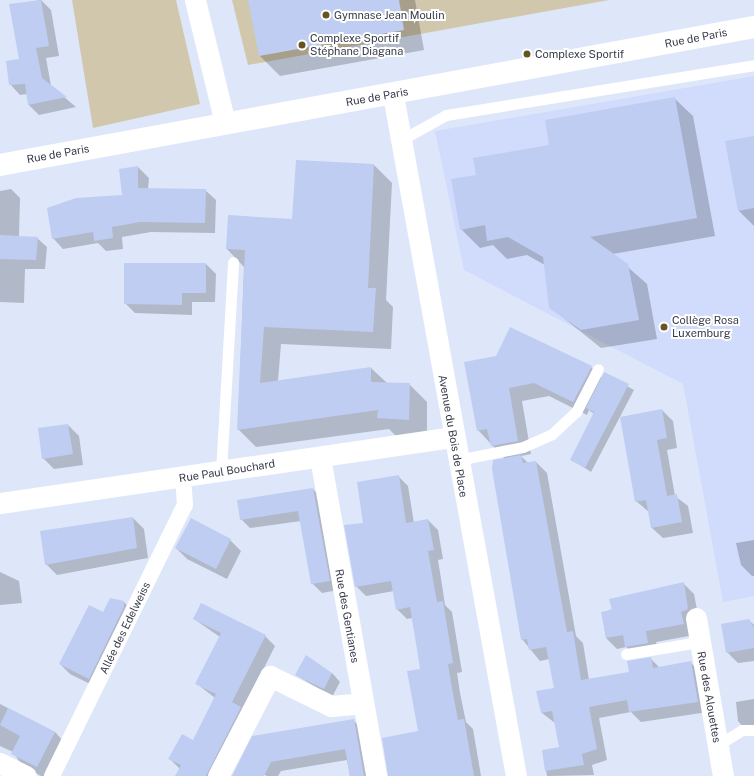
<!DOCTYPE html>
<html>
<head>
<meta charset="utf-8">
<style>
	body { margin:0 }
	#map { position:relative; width:754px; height:776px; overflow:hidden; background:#dee6fa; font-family:"Public Sans",sans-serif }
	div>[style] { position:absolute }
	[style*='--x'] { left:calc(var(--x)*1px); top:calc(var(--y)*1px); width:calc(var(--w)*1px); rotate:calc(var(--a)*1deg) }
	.built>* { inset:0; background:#d1dcfd }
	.green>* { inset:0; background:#d1c7ac }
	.shadow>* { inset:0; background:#0003 }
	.building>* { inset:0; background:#bfcdf3 }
	.service>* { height:11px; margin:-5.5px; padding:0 5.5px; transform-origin:5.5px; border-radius:5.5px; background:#fff }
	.pedestrian>* { height:16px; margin:-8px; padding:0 8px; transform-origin:8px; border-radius:8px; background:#fff }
	.minor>* { height:21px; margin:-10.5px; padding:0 10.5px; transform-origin:10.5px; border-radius:10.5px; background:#fff }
	.tertiary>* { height:22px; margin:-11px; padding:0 11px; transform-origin:11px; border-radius:11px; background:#fff }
	.dots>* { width:11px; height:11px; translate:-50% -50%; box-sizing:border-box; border:2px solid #fff; border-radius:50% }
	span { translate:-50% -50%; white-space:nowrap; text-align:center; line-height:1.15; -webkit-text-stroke:4px #fff; paint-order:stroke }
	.poi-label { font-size:11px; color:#373c49 }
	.left { translate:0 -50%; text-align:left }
	.street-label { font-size:11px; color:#373c49 }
</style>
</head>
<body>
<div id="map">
	<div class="built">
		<i style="clip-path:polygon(754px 76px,754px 596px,723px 602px,683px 384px,464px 270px,435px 131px)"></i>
	</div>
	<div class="green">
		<i style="clip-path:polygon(72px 0,176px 0,200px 104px,93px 128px)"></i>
		<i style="clip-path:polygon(232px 0,609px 0,248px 65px)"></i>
	</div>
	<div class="shadow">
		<i style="clip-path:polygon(41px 0,51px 10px,59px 56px,46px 58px,51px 86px,76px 107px,39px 115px,29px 105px,27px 94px,20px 95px,10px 84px,20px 60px,10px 5px)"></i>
		<i style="clip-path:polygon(250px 0,415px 0,424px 50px,280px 76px,260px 56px)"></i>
		<i style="clip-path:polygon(674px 98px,693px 116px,715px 236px,613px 254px,647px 284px,657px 339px,601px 348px,550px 307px,545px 265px,527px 255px,507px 259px,493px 245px,480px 248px,461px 229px,477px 176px)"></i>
		<i style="clip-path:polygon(754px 137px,754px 226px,738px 210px)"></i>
		<i style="clip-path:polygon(374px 165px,392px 183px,386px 300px,393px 307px,391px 349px,281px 344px,278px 381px,371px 368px,387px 383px,409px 384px,427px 402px,427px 437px,396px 436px,389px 429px,256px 447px,238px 429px,244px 267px,227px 249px,293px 220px)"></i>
		<i style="clip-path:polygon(138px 167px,149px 178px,148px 189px,205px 190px,216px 200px,215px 233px,151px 232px,122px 237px,123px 249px,106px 251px,98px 243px,63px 249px,53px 238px,123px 196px,120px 170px)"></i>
		<i style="clip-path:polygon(11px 189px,20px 198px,19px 237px,37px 238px,47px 247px,45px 269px,25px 269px,24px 303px,0 302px,0 191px)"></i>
		<i style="clip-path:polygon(206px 264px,216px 274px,215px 302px,192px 302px,192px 315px,135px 313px,125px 303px)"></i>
		<i style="clip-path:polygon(465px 363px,591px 367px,602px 378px,605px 374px,634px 390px,591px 472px,571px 459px,594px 414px,589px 410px,587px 415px,549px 396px,522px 401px,531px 454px,521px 456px,528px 463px,536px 462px,547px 473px,576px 636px,583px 643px,589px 680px,630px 673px,650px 658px,660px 668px,690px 662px,701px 673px,708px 712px,641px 722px,631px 712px,599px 718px,607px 760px,592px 765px,594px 775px,547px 776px,543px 751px,560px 748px,555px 723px,542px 713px,555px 689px,549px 659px,540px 661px,522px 639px,505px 459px,478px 430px)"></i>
		<i style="clip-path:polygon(662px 410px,673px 421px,677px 448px,667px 450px,675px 496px,688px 506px,693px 533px,663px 538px,652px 528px,649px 512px,636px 501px)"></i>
		<i style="clip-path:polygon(68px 425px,79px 436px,83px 465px,54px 469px,43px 458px)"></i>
		<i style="clip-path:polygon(399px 477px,408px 486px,414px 523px,428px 520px,438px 530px,443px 559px,438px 560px,442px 585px,445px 605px,452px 612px,462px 672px,457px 673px,460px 693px,466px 722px,473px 729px,481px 776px,388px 776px,419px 732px,422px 669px,412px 618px,407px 619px,397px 609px,394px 591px,366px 596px,356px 586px,364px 524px)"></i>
		<i style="clip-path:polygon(313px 489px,322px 499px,338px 590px,322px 593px,312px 583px,301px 521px,250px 528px,241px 519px)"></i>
		<i style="clip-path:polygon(133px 518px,144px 529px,148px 558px,57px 575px,46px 564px)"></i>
		<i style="clip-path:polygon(230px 540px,241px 551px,227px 579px,187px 559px,176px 548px)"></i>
		<i style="clip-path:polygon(754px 540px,754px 576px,752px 576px,741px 565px,736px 543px)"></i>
		<i style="clip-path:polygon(0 572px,19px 581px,22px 603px,0 605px)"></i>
		<i style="clip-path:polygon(683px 583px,694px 594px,699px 620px,694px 635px,656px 642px,659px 654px,637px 657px,626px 647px,617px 649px,606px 638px,602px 613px)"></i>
		<i style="clip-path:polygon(124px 602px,134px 613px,100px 689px,70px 674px,60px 664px,104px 613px)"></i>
		<i style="clip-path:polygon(194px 619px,265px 636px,275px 646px,243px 710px,222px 776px,176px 776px,180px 769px,170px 759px,194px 741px,215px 698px,196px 683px,220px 637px)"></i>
		<i style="clip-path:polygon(749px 620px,754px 625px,754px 661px,738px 663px,727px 652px)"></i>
		<i style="clip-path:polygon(332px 673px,340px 682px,332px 697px,296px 675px)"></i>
		<i style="clip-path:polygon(754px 699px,754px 725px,743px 727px,738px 721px,736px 702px)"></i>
		<i style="clip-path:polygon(0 704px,55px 732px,65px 743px,49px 776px,41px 776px,22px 765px,13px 752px,0 746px)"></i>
		<i style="clip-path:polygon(353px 720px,363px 730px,371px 776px,350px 776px,347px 760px,281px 771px,278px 776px,267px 776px,251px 768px)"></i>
	</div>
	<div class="building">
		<i style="clip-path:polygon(41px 0,49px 46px,36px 48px,42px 78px,67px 97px,28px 105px,25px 84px,9px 85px,6px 61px,19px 59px,9px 4px)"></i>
		<i style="clip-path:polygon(248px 0,399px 0,404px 30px,259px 56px)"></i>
		<i style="clip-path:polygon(675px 97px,697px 218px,590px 237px,628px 264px,639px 320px,581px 330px,549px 308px,543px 257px,508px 237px,487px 241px,485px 225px,460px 230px,451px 179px,476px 175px,473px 158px,549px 145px,545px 120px)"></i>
		<i style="clip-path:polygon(754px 136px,754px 208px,738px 211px,725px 141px)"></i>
		<i style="clip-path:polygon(296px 160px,374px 164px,368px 288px,376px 288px,373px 332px,264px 327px,260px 383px,371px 367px,371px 382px,410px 383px,409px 420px,377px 418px,378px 410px,237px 430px,245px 250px,226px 249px,228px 215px,292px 219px)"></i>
		<i style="clip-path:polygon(138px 166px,138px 188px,206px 189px,205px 223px,140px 222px,112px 227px,113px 238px,94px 241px,93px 232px,52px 239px,47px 208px,76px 198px,122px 195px,119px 169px)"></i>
		<i style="clip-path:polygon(0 235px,38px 237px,36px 260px,0 259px)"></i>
		<i style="clip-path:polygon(124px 263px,206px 263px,206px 293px,182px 293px,182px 305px,124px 304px)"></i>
		<i style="clip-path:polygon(510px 327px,592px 366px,573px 402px,534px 383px,509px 388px,518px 441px,491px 446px,487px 429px,477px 431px,464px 362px,496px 356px)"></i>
		<i style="clip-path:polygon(604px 372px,629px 384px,585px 468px,570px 460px,594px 412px,586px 408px)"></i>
		<i style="clip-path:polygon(662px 409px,667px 438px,657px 440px,667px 496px,677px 494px,682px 522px,651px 528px,646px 500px,635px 502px,620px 417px)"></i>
		<i style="clip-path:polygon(68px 424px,73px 454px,42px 459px,38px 428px)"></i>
		<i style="clip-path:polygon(521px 455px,523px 463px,536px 461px,567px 632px,573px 631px,581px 680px,629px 672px,627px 661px,651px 657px,653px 668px,691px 661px,698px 702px,629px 712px,627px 700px,589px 707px,597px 749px,582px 754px,584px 765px,545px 771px,542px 750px,559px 747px,552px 711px,541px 713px,536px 691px,554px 688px,546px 647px,529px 650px,527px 639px,521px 640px,492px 469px,493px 460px)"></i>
		<i style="clip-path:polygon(399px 475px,406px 523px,428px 519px,434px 550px,428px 551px,432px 574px,437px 602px,443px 601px,453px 663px,448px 664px,451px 683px,458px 720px,464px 719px,474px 776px,388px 776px,382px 738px,418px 731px,407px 671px,420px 669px,415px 637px,410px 607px,396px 610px,391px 581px,355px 587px,344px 525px,363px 523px,357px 482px)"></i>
		<i style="clip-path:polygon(313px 488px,330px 581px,311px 584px,298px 511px,240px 520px,237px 500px)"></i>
		<i style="clip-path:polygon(133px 517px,137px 548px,45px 565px,40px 531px)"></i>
		<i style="clip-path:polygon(191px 518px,231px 539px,216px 569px,175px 548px)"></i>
		<i style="clip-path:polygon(684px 582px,688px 609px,681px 612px,684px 624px,646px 631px,648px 643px,625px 647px,623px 635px,606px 638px,601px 612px,612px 610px,609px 599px)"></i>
		<i style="clip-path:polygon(110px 598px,124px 601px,124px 607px,89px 679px,59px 664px,89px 605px,103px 612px)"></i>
		<i style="clip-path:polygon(201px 603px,266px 635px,232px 702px,241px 707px,206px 776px,175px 776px,181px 765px,168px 759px,182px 734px,193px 740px,216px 694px,195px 684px,221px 633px,193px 619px)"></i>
		<i style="clip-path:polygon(749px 619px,754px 628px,754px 648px,726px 653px,721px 624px)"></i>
		<i style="clip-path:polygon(306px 655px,332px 673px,324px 689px,295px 675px)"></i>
		<i style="clip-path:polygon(8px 708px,55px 732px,37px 767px,11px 754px,20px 736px,0 725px)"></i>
		<i style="clip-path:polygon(354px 719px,364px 776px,350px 776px,345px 749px,271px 762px,264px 776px,232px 776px,252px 736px)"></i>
	</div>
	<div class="service">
		<i style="--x:401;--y:140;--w:51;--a:-29.1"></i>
		<i style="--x:446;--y:115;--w:312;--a:-9.2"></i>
		<i style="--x:458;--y:460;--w:66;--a:-11.3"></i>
		<i style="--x:523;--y:447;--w:32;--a:-24"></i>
		<i style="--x:552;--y:434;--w:33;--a:-43"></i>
		<i style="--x:576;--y:412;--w:48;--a:-62.9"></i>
		<i style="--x:221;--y:472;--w:210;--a:-86.7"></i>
		<i style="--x:626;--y:654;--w:74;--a:-9.3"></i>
		<i style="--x:718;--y:745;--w:28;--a:-32"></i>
		<i style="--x:742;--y:730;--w:12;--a:0"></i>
	</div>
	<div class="pedestrian">
		<i style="--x:52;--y:776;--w:302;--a:-63.9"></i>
		<i style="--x:185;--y:505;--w:28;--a:-94"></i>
	</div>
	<div class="minor">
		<i style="--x:195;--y:0;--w:127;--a:76.3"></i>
		<i style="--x:393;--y:95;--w:692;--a:79.76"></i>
		<i style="--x:320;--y:457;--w:324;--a:80"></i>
		<i style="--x:0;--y:503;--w:458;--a:-8.3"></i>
		<i style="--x:696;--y:618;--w:160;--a:80.3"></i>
		<i style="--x:0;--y:763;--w:29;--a:27"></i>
		<i style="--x:218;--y:776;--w:113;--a:-62.5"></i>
		<i style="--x:270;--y:676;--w:68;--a:26.2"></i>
		<i style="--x:331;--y:706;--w:32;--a:-5"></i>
	</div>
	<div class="tertiary">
		<i style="--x:0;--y:165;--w:767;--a:-10.37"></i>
	</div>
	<div class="dots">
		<i style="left:326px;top:15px;background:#665422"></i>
		<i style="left:302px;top:45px;background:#665422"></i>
		<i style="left:527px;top:54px;background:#665422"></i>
		<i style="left:664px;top:327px;background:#665422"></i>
	</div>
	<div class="poi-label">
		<span class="left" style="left:334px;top:15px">Gymnase Jean Moulin</span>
		<span class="left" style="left:310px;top:45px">Complexe Sportif<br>Stéphane Diagana</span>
		<span class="left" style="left:535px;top:54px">Complexe Sportif</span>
		<span class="left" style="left:672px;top:327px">Collège Rosa<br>Luxemburg</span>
	</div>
	<div class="street-label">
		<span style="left:696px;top:38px;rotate:-11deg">Rue de Paris</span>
		<span style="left:377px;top:97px;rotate:-10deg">Rue de Paris</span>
		<span style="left:58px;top:154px;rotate:-10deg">Rue de Paris</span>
		<span style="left:453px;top:436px;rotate:80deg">Avenue du Bois de Place</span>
		<span style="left:227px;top:471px;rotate:-9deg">Rue Paul Bouchard</span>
		<span style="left:347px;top:616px;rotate:80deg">Rue des Gentianes</span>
		<span style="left:125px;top:628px;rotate:-64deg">Allée des Edelweiss</span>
		<span style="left:709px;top:697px;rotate:80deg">Rue des Alouettes</span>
	</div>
</div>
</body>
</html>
